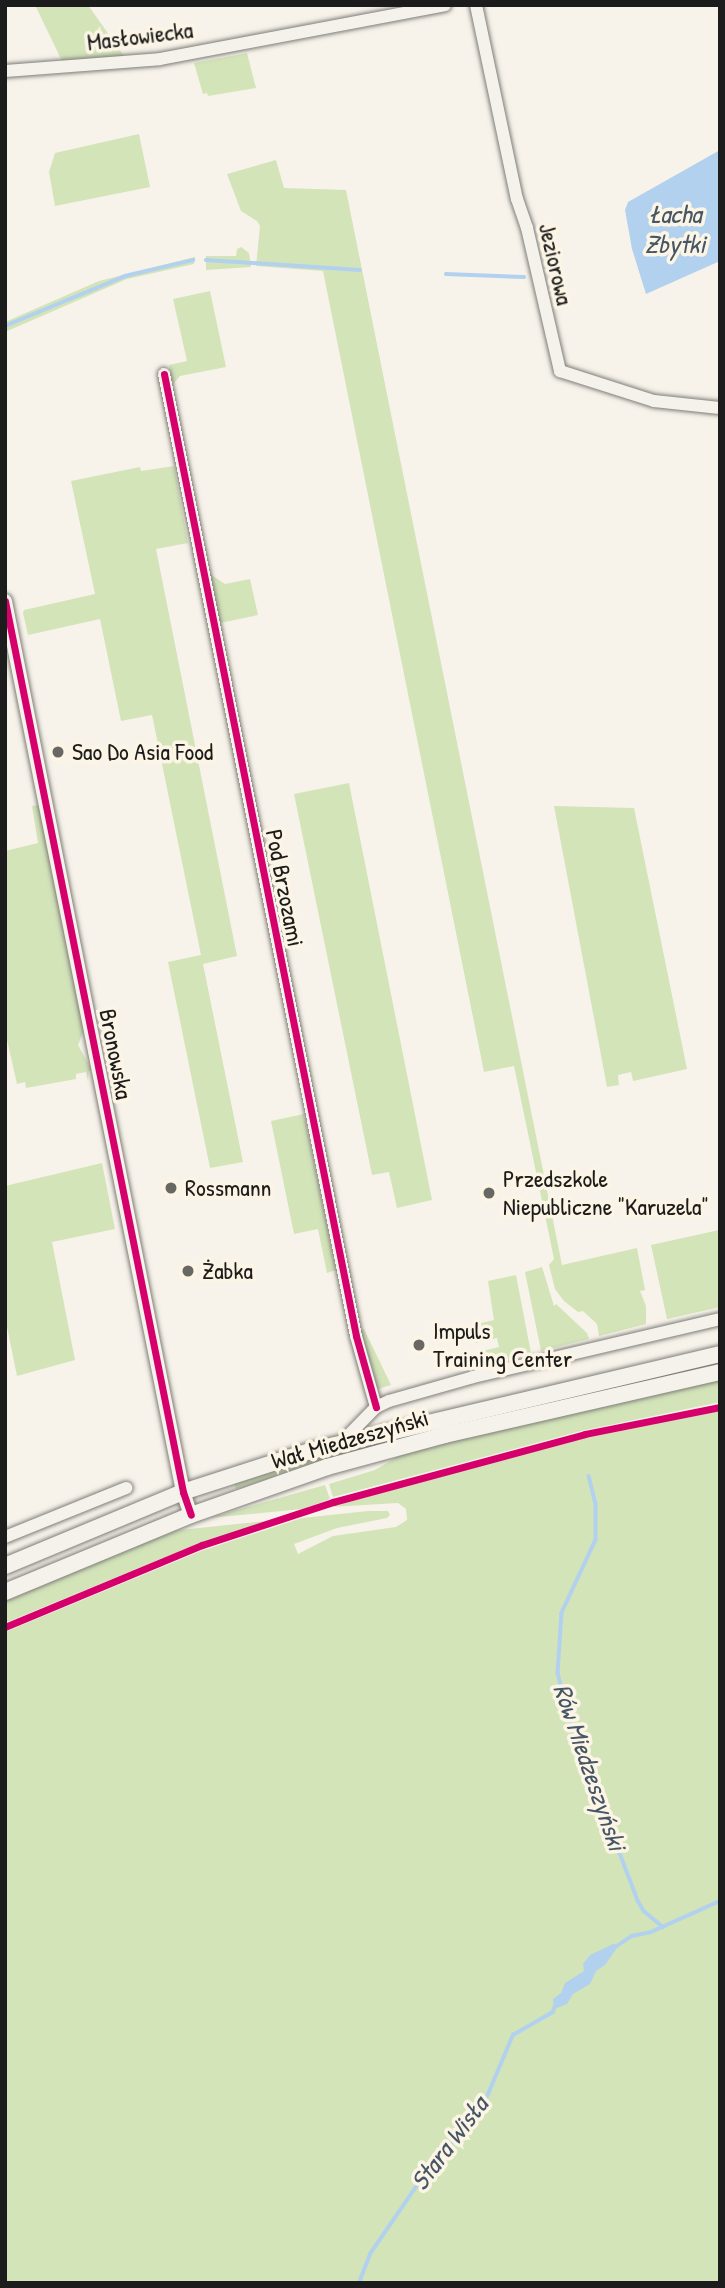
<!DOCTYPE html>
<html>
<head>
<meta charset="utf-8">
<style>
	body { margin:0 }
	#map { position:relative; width:725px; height:2288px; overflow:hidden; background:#f7f3ea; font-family:"Patrick Hand",sans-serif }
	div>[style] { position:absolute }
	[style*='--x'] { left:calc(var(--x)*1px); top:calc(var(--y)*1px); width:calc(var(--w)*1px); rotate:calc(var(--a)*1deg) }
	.green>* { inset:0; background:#d3e4b9 }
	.water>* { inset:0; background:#b2d1ee }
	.stream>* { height:3.5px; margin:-1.75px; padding:0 1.75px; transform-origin:1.75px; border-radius:1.75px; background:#b2d1ee }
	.roads { filter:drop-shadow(0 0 2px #7f7d79) drop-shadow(0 0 2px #7f7d79) }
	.minor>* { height:12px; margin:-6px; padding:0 6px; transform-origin:6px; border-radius:6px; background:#f5f2ec }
	.tertiary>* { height:14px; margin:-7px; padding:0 7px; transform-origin:7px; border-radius:7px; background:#f5f2ec }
	.secondary>* { height:16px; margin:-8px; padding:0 8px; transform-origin:8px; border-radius:8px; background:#f5f2ec }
	.cycleway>* { height:7px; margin:-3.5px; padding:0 3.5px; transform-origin:3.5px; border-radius:3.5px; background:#d6006c }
	.dots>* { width:19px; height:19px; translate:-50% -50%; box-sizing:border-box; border:4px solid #fcf5e5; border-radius:50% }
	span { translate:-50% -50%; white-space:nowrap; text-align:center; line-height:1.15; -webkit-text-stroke:7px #fcf5e5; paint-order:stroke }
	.street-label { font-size:24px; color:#1c1c1c }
	.poi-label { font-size:24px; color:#1c1c1c }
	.left { translate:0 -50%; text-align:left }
	.water-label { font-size:26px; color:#465666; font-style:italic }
	.frame { position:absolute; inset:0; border:7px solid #1c1c1c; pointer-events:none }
</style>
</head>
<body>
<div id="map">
	<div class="green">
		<i style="clip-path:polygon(35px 5px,88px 5px,124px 56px,62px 61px)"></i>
		<i style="clip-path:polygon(247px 53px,256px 88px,208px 96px,207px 93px,203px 94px,194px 63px)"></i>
		<i style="clip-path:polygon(139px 134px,150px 187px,55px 206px,49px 172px,55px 153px)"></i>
		<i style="clip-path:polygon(276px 160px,284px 188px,346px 190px,562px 1265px,637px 1248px,645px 1290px,640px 1291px,646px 1306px,646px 1324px,599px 1336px,597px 1324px,583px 1311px,578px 1312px,564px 1301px,555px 1289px,549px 1265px,554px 1259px,514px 1066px,484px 1072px,323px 271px,256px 266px,260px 226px,257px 221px,241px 211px,227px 174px)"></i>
		<i style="clip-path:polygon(241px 247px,249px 253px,251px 267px,206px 270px,206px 256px,236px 256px,237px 249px)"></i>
		<i style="clip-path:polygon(195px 257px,194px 264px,127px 279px,5px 332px,5px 322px,99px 281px)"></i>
		<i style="clip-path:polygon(210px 291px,226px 367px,180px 376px,173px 384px,169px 365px,187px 361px,173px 299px)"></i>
		<i style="clip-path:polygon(174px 466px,188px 543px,156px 549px,237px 956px,203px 964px,243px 1162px,210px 1168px,168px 962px,201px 955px,152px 715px,121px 721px,100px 619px,28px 635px,23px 613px,24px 610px,95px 594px,71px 481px,140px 467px,141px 471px)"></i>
		<i style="clip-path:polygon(210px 574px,225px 584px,250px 579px,258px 615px,220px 623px)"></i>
		<i style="clip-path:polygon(349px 783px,432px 1200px,397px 1208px,389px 1172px,372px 1175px,294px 794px)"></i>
		<i style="clip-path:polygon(39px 805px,84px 1030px,78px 1045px,92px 1070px,89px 1071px,88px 1081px,86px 1072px,76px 1074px,76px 1079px,26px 1088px,25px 1082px,17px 1084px,5px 1031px,5px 851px,38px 843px,32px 806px)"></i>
		<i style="clip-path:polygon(554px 806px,634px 808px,687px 1069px,633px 1081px,631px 1072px,618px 1075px,619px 1085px,607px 1087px)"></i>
		<i style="clip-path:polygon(304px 1114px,336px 1270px,327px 1273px,318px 1229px,294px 1234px,271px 1121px)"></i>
		<i style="clip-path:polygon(102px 1163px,115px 1229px,52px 1242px,75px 1360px,17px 1376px,5px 1317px,5px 1186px)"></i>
		<i style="clip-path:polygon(719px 1230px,720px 1307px,667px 1319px,651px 1245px)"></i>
		<i style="clip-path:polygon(542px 1267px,554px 1306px,556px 1304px,587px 1333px,589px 1339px,541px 1351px,525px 1272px)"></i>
		<i style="clip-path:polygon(516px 1275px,531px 1353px,483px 1365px,480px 1364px,478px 1352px,499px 1347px,497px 1338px,476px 1343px,472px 1325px,494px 1320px,488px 1281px)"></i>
		<i style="clip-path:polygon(364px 1329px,391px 1385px,378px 1389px,360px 1330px)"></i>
		<i style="clip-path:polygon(720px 1380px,720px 1402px,581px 1431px,333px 1497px,329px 1484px,375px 1470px,402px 1454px,427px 1447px)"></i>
		<i style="clip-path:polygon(720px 1410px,720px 2283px,5px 2283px,5px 1632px,201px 1551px,302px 1518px,368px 1511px,388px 1511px,390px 1515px,387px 1518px,337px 1528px,294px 1544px,298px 1554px,333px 1536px,396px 1527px,407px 1520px,406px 1509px,398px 1503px,330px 1507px,585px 1437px)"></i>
		<i style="clip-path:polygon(343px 1450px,344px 1454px,236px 1489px,234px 1483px)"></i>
		<i style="clip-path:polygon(325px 1485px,330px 1499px,302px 1509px,209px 1518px)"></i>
		<i style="clip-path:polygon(274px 1520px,192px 1546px,5px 1623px,5px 1601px,171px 1531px)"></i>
	</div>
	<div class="water">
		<i style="clip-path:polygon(720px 150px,720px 261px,646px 294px,632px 249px,625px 210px,628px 202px)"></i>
		<i style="clip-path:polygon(613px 1944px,619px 1945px,605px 1965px,596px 1971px,590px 1984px,573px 1994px,567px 2004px,554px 2009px,553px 1999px,561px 1993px,565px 1983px,584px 1971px,583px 1964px,590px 1955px)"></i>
	</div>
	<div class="stream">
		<i style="--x:206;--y:260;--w:154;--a:3.7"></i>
		<i style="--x:446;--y:274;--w:78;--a:2.2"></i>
		<i style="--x:5;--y:326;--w:130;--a:-22.6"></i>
		<i style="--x:125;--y:276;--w:70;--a:-13.2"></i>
		<i style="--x:589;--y:1476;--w:29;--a:76"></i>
		<i style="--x:596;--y:1504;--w:36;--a:90"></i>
		<i style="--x:596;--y:1540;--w:81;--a:115"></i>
		<i style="--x:562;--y:1613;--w:60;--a:93.8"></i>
		<i style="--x:558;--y:1673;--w:47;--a:76.6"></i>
		<i style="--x:569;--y:1719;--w:195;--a:69.2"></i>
		<i style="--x:638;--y:1901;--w:12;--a:59"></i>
		<i style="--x:644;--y:1911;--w:25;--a:40"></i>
		<i style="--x:617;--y:1946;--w:18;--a:-34"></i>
		<i style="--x:632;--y:1936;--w:19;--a:-12"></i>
		<i style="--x:651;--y:1932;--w:76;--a:-24.2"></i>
		<i style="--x:359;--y:2283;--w:31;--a:-69"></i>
		<i style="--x:370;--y:2254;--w:85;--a:-55.6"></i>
		<i style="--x:418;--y:2184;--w:102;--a:-50.2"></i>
		<i style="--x:483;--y:2106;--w:77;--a:-67.1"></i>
		<i style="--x:513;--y:2035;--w:46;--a:-29.9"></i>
		<i style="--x:553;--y:2012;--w:6;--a:-72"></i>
	</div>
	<div class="roads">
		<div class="minor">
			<i style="--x:476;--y:5;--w:198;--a:78.1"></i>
			<i style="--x:517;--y:199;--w:31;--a:71"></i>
			<i style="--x:527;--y:228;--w:147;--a:77"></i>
			<i style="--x:560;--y:371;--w:99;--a:17.7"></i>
			<i style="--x:654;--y:401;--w:66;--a:6.1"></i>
			<i style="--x:5;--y:71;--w:155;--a:-4.4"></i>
			<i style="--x:160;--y:59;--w:290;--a:-10.7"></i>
			<i style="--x:164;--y:374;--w:981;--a:78.71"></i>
			<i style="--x:356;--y:1336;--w:74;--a:74.3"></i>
			<i style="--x:342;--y:1442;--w:49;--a:-45.8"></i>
			<i style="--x:376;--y:1407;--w:14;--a:-25"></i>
			<i style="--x:389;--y:1401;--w:87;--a:-15.9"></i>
			<i style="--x:473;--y:1377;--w:254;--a:-13.2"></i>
			<i style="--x:5;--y:1537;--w:131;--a:-22"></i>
		</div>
		<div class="tertiary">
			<i style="--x:5;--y:601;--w:909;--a:78.7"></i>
			<i style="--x:183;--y:1492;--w:24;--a:71"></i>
		</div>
		<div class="secondary">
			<i style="--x:5;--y:1566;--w:193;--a:-22.6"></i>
			<i style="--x:183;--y:1492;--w:133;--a:-17.9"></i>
			<i style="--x:310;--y:1451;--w:421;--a:-13.3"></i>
			<i style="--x:5;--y:1592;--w:201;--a:-22.5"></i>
			<i style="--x:191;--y:1515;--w:144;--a:-19.4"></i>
			<i style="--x:327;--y:1467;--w:122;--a:-15.2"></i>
			<i style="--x:445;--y:1435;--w:282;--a:-12.9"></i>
		</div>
	</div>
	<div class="cycleway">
		<i style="--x:164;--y:374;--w:981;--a:78.71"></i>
		<i style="--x:356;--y:1336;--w:74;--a:74.3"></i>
		<i style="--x:5;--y:601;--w:909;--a:78.7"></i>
		<i style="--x:183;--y:1492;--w:24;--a:71"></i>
		<i style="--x:5;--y:1627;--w:213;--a:-22.6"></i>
		<i style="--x:202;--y:1545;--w:138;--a:-18.2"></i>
		<i style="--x:333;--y:1502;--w:261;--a:-15.1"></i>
		<i style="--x:585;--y:1434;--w:138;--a:-11.3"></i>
	</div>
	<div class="dots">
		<i style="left:58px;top:752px;background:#696764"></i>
		<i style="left:171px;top:1188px;background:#696764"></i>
		<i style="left:489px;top:1193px;background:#696764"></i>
		<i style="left:188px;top:1271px;background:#696764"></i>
		<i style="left:419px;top:1345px;background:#696764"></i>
	</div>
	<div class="street-label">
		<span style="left:140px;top:36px;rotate:-7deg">Masłowiecka</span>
		<span style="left:556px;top:264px;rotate:77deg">Jeziorowa</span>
		<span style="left:285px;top:888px;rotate:79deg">Pod Brzozami</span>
		<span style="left:116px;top:1054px;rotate:79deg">Bronowska</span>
		<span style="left:350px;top:1439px;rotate:-16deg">Wał Miedzeszyński</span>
	</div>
	<div class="poi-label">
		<span class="left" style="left:72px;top:752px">Sao Do Asia Food</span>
		<span class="left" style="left:503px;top:1193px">Przedszkole<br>Niepubliczne "Karuzela"</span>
		<span class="left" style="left:185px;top:1188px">Rossmann</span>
		<span class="left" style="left:202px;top:1271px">Żabka</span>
		<span class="left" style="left:433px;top:1345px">Impuls<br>Training Center</span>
	</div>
	<div class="water-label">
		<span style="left:675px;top:229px">Łacha<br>Zbytki</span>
		<span style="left:590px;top:1767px;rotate:71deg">Rów Miedzeszyński</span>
		<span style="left:449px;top:2143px;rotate:-53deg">Stara Wisła</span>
	</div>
	<div class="frame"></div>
</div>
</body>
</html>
